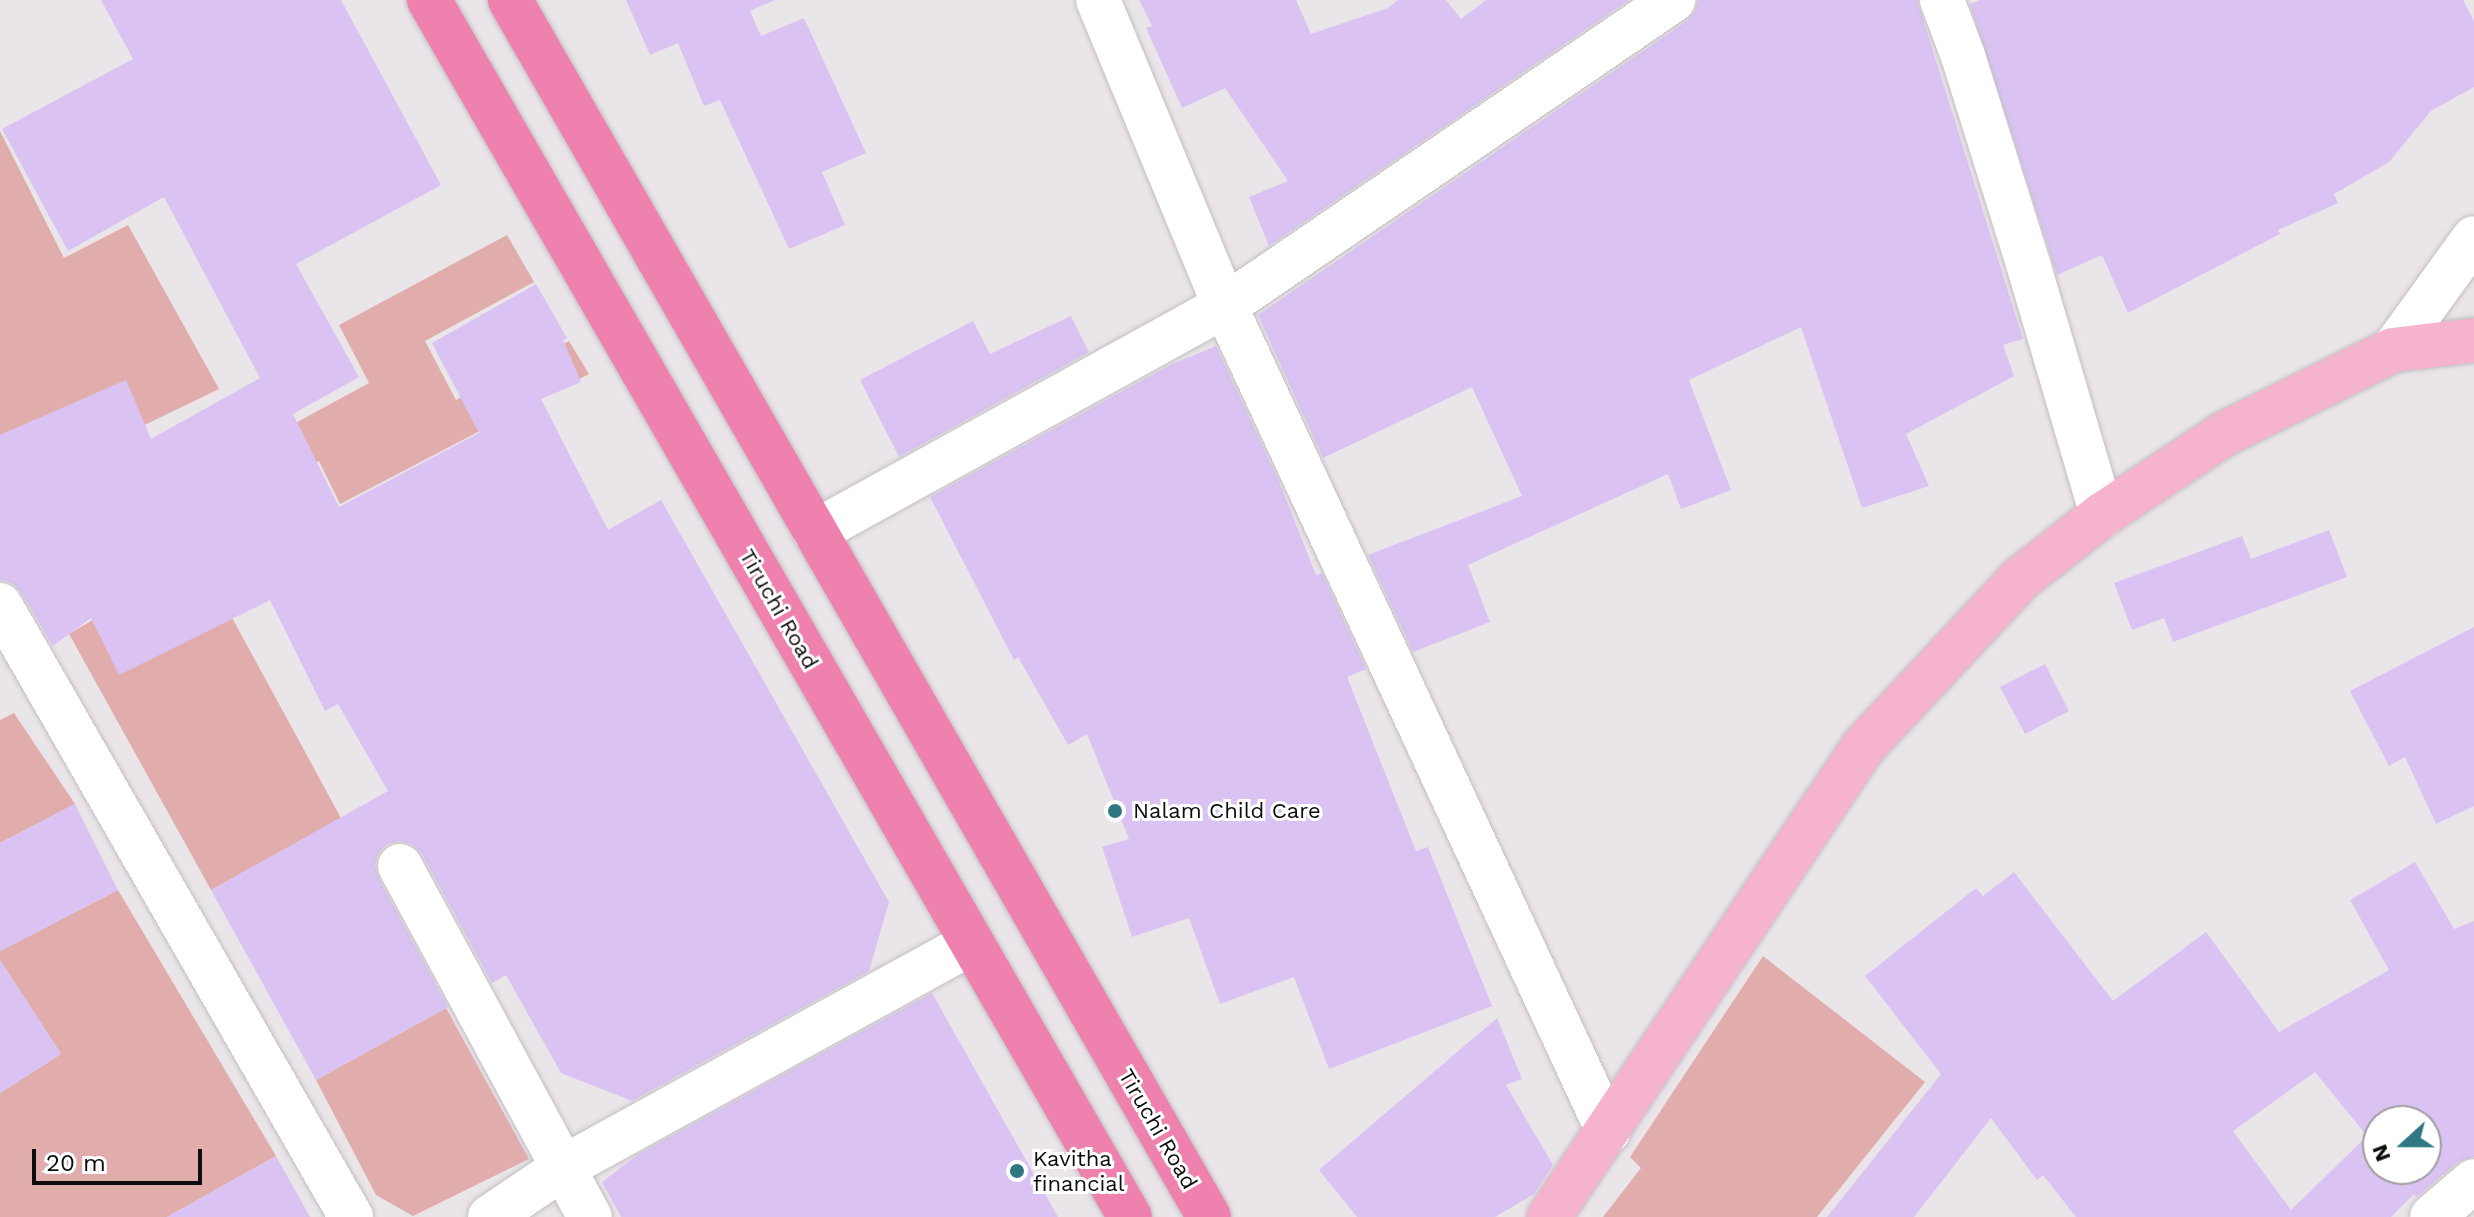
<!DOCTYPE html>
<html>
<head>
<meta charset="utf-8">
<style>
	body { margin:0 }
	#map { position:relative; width:2474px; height:1217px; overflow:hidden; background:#eae5e9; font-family:"Work Sans",sans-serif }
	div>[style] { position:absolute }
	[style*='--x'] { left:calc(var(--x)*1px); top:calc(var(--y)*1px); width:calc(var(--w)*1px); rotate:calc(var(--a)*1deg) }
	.green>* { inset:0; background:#e0adac }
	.building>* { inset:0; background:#dac3f3 }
	.roads { filter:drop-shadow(0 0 2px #c2bec2) drop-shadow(0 0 2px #c2bec2) }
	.minor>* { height:44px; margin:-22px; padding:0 22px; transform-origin:22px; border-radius:22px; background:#fff }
	.major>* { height:44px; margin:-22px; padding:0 22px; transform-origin:22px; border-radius:22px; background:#f5b3ce }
	.highway>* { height:44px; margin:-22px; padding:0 22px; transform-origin:22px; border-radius:22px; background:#ee81ad }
	.dots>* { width:22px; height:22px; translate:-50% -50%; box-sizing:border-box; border:4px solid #fff; border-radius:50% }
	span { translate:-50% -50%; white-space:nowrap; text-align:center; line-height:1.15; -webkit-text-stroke:6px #fff; paint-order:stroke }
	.street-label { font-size:22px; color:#0d0c0d }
	.poi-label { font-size:22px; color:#0d0c0d }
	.left { translate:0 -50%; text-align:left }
	.north { position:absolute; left:2362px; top:1105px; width:80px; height:80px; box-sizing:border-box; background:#fff; border:2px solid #9e9e9e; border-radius:50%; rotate:249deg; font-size:22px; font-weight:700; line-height:32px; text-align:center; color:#0d0c0d }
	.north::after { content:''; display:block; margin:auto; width:28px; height:36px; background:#307881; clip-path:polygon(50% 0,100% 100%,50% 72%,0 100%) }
	.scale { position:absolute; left:32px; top:1149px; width:170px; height:36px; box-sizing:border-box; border:4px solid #0d0c0d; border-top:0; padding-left:10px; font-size:24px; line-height:28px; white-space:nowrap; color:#0d0c0d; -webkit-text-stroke:6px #fff; paint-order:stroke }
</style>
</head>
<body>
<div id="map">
	<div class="green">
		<i style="clip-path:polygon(0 131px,64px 258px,128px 225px,219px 389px,0 495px)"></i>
		<i style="clip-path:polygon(507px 235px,534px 282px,425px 341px,456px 400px,569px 341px,589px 374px,340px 504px,319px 461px,184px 530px,165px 494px,369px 383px,339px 325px)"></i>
		<i style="clip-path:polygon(199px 557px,341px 818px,211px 890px,69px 634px)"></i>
		<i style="clip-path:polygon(14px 713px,75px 804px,0 843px,0 720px)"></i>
		<i style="clip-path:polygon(118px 890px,276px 1156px,167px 1217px,0 1217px,0 1093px,61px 1054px,0 960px,0 951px)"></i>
		<i style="clip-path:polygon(1763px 956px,1925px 1082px,1817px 1217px,1603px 1217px,1641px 1168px,1630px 1157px)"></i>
		<i style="clip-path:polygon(446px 1008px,529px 1159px,413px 1216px,376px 1195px,316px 1080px)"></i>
	</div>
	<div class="building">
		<i style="clip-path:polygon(101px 0,341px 0,441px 185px,296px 264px,359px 377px,293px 414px,339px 507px,479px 433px,432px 343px,536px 284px,567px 338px,563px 340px,581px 382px,541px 399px,608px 530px,661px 500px,889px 902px,869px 971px,632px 1101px,561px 1073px,506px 975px,492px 983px,422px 854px,412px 844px,400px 841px,387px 844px,378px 854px,375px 865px,378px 877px,448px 1007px,316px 1080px,211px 890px,388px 791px,338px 704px,325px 711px,270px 600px,119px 675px,91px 618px,53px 646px,21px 592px,12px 583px,0 580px,0 435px,126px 380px,151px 439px,260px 378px,164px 197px,68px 251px,2px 129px,133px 59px)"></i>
		<i style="clip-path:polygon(626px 0,775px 0,750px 11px,761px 36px,804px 18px,866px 153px,822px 172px,845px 225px,789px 249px,720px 100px,704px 106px,678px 43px,650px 55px)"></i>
		<i style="clip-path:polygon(1139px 0,1296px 0,1311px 34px,1388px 8px,1398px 0,1446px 0,1461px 19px,1486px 0,1629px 0,1269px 246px,1249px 197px,1288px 181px,1225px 88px,1182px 108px,1146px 28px,1152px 26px)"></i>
		<i style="clip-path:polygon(1698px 0,1917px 0,2023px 339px,2003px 345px,2014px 376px,1906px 434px,1929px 486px,1862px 508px,1801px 327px,1689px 380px,1731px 490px,1681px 509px,1668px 474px,1468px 565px,1490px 622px,1413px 652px,1368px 555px,1522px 496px,1472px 387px,1323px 458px,1258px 315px,1687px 21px,1695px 11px)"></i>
		<i style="clip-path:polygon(1980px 0,2463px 0,2474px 21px,2474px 87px,2431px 111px,2389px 162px,2334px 194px,2338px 203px,2278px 230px,2280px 234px,2128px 313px,2102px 255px,2057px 275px,1970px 4px)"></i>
		<i style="clip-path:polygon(1071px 316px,1089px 352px,899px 457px,860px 380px,973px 321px,990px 354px)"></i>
		<i style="clip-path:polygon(1216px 346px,1278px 479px,1316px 575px,1322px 573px,1366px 669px,1347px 677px,1416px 851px,1428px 847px,1492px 1006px,1329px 1069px,1294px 977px,1220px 1004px,1189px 918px,1132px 937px,1102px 847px,1129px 839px,1087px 734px,1068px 745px,1018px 657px,1014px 660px,930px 497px,1170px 365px)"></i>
		<i style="clip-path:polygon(2329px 530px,2347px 577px,2173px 642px,2164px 618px,2132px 630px,2114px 583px,2242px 536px,2251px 559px)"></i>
		<i style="clip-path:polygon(2474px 627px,2474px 806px,2436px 824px,2405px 757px,2389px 766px,2350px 691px)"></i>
		<i style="clip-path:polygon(2045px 664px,2069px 711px,2025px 734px,2000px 687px)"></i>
		<i style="clip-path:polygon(75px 804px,118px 890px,0 951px,0 843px)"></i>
		<i style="clip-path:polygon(evenodd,2415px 862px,2454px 929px,2474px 921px,2474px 1157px,2458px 1162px,2417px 1197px,2414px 1194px,2391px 1217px,2076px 1217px,2043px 1175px,2037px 1180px,1991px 1118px,1914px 1217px,1827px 1217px,1941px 1074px,1865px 976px,1976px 888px,1983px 896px,2014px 872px,2113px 1001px,2206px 932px,2279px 1032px,2389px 970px,2350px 900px,2415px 862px,2315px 1072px,2367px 1136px,2291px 1210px,2233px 1131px,2315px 1072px,2415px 862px,2378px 1121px,2426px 1121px,2426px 1169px,2378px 1169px,2378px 1121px)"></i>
		<i style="clip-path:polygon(0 960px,61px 1054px,0 1093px)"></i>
		<i style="clip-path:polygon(932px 993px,1058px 1217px,621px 1217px,602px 1182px,637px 1155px)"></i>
		<i style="clip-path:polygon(1497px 1018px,1522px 1079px,1506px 1085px,1553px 1165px,1534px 1194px,1495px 1217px,1357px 1217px,1319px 1170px)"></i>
		<i style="clip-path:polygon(276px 1156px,310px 1217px,167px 1217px)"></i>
	</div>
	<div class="roads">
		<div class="minor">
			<i style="--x:1098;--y:0;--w:331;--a:67.5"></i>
			<i style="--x:1225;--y:306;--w:910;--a:65.1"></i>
			<i style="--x:1942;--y:0;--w:60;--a:69.4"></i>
			<i style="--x:1963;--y:56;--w:221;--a:72.6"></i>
			<i style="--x:2029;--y:267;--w:259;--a:73.6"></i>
			<i style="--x:2393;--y:350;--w:138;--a:-54.1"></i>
			<i style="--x:815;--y:532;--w:468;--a:-28.9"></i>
			<i style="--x:1225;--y:306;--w:543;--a:-34.33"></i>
			<i style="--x:0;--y:605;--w:706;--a:60.16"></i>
			<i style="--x:400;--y:866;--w:399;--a:61.6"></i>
			<i style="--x:490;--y:1217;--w:89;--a:-34"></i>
			<i style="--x:564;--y:1167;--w:465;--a:-28.8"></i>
			<i style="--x:2432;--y:1217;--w:55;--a:-40.6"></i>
		</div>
		<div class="major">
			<i style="--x:1549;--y:1217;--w:565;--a:-56.25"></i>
			<i style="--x:1863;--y:747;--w:230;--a:-46.9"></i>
			<i style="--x:2020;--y:579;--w:104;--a:-38"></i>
			<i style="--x:2102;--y:515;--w:146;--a:-33.6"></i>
			<i style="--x:2224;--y:434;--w:189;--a:-26.4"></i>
			<i style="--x:2393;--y:350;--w:82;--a:-7"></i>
		</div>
		<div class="highway">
			<i style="--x:429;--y:0;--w:1404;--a:60.06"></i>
			<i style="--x:510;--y:0;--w:1403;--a:60.13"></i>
		</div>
	</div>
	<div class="dots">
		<i style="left:1115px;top:811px;background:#307881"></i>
		<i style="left:1017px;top:1171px;background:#307881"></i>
	</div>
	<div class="street-label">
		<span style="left:779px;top:609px;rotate:60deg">Tiruchi Road</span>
		<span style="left:1158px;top:1129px;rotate:60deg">Tiruchi Road</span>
	</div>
	<div class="poi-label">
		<span class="left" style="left:1133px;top:811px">Nalam Child Care</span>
		<span class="left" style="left:1033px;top:1171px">Kavitha<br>financial</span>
	</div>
	<div class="north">N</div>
	<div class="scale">20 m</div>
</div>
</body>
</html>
